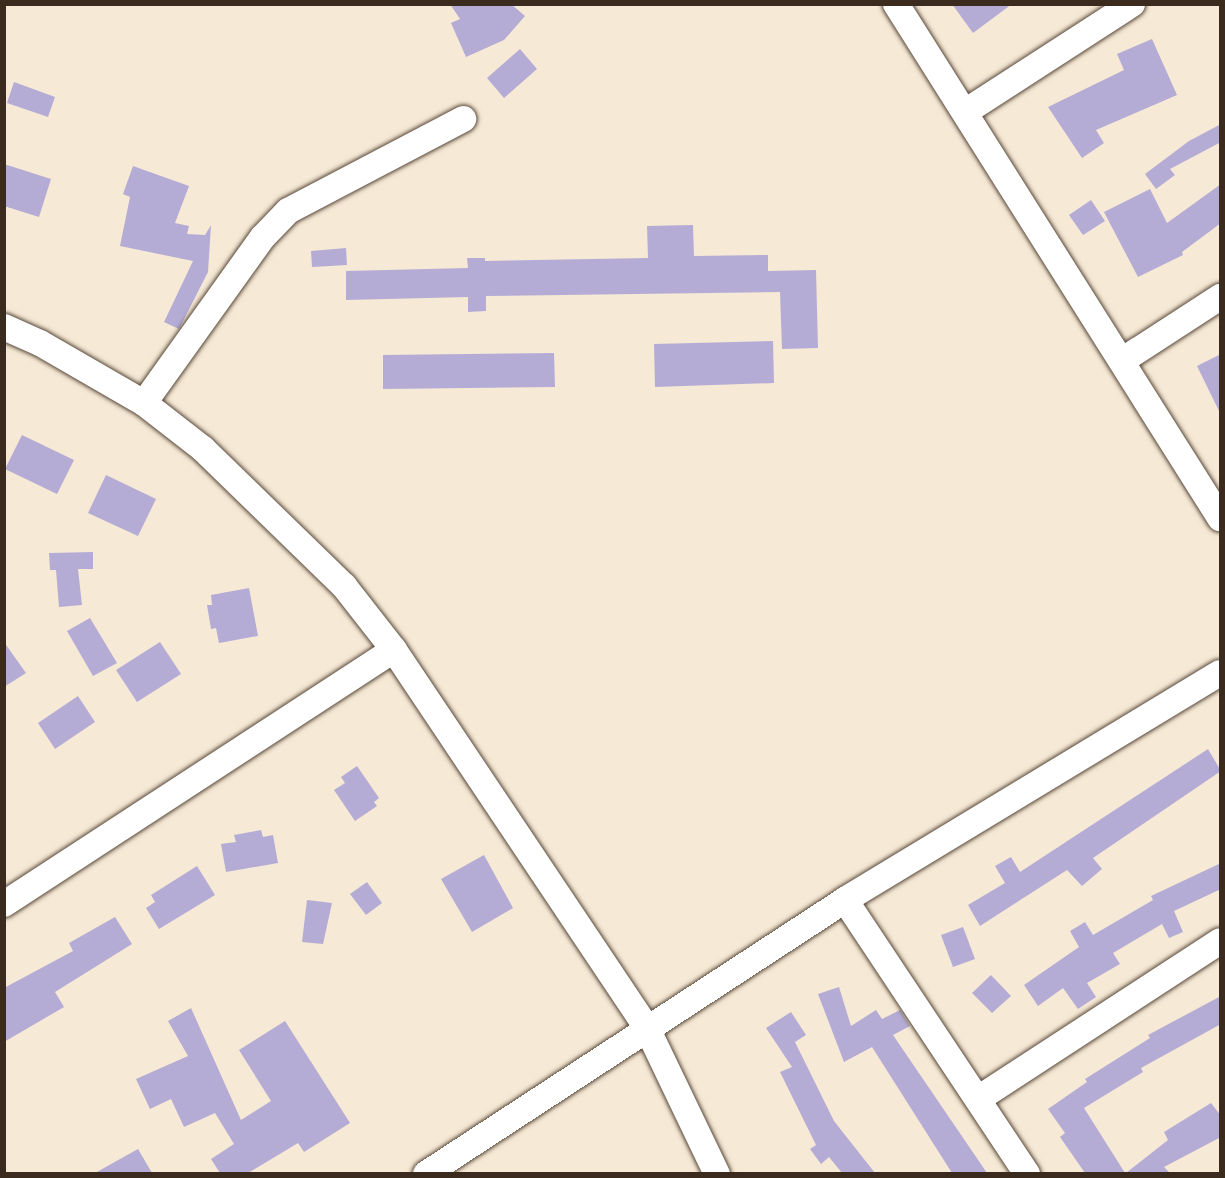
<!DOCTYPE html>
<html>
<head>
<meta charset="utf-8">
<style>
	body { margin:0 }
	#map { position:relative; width:1225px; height:1178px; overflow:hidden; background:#f6e9d5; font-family:Kalam,sans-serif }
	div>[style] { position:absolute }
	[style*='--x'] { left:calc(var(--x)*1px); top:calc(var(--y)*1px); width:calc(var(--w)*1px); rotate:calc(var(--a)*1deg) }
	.building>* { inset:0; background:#b5acd6 }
	.roads { filter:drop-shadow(0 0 2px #574739) drop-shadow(0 0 2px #574739) }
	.minor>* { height:26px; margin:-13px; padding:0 13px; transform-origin:13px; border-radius:13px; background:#fff }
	span { translate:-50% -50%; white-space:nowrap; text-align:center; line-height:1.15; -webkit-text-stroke:5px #fff; paint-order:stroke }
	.frame { position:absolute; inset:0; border:6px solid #3b2a1e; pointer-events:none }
</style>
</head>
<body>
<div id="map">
	<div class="building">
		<i style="clip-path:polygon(450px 4px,511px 4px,525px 16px,504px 40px,466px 57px,451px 23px,460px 19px)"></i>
		<i style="clip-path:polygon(952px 4px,1012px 4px,973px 33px)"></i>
		<i style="clip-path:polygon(1152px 39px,1177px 95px,1096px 130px,1104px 143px,1082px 158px,1048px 107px,1124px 70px,1117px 54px)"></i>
		<i style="clip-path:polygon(520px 49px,537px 69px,504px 98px,487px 78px)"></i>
		<i style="clip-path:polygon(14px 82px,55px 97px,48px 117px,7px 103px)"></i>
		<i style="clip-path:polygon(1221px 124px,1221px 142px,1170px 169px,1175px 175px,1156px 189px,1145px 174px,1189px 141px)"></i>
		<i style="clip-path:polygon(4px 164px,51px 179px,39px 217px,4px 206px)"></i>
		<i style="clip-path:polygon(133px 166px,189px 186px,175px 223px,189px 226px,187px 234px,205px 235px,211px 225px,208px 272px,179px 329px,164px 322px,193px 261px,120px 246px,130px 197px,123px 194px)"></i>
		<i style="clip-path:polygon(1221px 184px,1221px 223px,1182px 252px,1183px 255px,1138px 277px,1104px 212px,1150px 189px,1167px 223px)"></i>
		<i style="clip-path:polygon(1091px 200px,1105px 221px,1083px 235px,1069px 215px)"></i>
		<i style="clip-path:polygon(693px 225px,694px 256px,768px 255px,768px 271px,816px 270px,818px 348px,782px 349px,780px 292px,486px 296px,486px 311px,468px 312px,468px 297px,346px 300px,346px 271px,468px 268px,467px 258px,485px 258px,485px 261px,648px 258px,647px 226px)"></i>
		<i style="clip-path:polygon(346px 248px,347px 265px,312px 267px,311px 251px)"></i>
		<i style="clip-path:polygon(773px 341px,774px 383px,655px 387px,654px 344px)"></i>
		<i style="clip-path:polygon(554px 353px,555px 387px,383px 389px,383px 355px)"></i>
		<i style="clip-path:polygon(1221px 354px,1221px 415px,1197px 366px)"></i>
		<i style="clip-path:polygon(22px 435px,74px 460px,57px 494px,5px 469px)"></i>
		<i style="clip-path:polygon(106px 475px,156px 499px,138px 536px,88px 513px)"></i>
		<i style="clip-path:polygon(93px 552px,93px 569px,78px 569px,82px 605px,59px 607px,56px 570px,50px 570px,49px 553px)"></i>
		<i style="clip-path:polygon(249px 588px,258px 636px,219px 643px,216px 628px,211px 629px,207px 605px,212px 605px,211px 595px)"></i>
		<i style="clip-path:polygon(90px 618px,117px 663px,93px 676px,67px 631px)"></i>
		<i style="clip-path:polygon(4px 642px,26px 673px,4px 687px)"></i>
		<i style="clip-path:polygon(160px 642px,181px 674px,137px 702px,116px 670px)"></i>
		<i style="clip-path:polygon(78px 696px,95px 722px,55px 749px,38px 723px)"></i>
		<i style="clip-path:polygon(1208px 749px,1221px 771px,1093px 858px,1102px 869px,1082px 886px,1067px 870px,980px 926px,968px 905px,1005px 883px,995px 866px,1011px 857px,1020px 872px)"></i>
		<i style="clip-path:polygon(357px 766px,379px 798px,374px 802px,377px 806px,355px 821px,334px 790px,345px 783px,341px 777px)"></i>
		<i style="clip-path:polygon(261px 830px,263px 837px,273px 835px,278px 863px,226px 872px,221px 844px,236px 842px,234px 835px)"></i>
		<i style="clip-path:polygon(484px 855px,513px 908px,472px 932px,441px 879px)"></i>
		<i style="clip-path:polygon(1221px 863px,1221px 889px,1174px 911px,1183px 932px,1169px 938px,1162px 924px,1113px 953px,1120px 964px,1087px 983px,1096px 997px,1078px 1009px,1063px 988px,1038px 1006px,1024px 985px,1079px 947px,1070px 931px,1085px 922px,1093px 935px,1153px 900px,1151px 896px)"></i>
		<i style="clip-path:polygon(197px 866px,215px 895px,159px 929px,146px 908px,155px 902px,151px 895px)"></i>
		<i style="clip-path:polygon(367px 882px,382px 903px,366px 915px,350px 894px)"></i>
		<i style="clip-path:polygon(307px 900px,332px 903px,323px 944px,302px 942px)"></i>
		<i style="clip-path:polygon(115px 917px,132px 944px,55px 992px,64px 1007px,4px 1042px,4px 988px,73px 951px,69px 943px)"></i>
		<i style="clip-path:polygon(963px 927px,975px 959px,953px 967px,941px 935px)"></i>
		<i style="clip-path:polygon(991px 975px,1011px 996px,992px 1013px,972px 993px)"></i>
		<i style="clip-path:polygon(839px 987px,851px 1026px,876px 1010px,882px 1019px,900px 1010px,910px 1026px,893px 1035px,987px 1173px,952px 1173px,872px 1047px,844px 1062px,818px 994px)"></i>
		<i style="clip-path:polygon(1221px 996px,1221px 1024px,1141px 1068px,1143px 1072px,1084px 1108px,1125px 1173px,1085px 1173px,1060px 1137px,1065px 1133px,1048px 1109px,1087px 1082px,1085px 1079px,1150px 1038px,1148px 1035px)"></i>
		<i style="clip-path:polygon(191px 1008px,241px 1120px,271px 1101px,239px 1050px,285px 1021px,350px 1123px,304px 1152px,298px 1143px,248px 1173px,220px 1173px,211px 1159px,234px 1144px,215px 1113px,184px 1127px,171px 1099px,150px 1109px,136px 1079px,188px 1056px,168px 1021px)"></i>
		<i style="clip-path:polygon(791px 1012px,806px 1035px,795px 1042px,834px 1121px,875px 1173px,842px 1173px,829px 1157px,821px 1164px,810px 1149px,816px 1145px,780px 1072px,792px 1067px,766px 1028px)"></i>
		<i style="clip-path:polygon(1211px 1103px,1221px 1116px,1221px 1137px,1164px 1167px,1170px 1173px,1126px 1173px,1168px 1140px,1164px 1132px)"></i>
		<i style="clip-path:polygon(138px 1149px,152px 1173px,95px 1173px)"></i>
	</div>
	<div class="roads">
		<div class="minor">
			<i style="--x:896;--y:4;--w:608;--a:57.77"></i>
			<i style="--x:965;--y:112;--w:199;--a:-32.9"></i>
			<i style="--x:4;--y:327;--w:39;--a:24"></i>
			<i style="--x:40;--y:343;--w:120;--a:30"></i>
			<i style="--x:144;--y:403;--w:75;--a:37.9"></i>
			<i style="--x:203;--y:449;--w:197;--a:44.2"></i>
			<i style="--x:344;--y:586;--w:81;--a:52"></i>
			<i style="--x:394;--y:650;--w:455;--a:56.2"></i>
			<i style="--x:647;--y:1028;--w:162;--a:64.4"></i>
			<i style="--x:1123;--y:360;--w:116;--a:-33"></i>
			<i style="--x:144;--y:403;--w:204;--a:-54.4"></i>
			<i style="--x:263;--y:237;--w:36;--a:-46"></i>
			<i style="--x:288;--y:211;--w:198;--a:-27.7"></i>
			<i style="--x:845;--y:900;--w:329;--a:56.4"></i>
			<i style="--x:4;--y:904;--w:465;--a:-33.1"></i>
			<i style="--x:978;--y:1099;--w:289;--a:-33.1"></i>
			<i style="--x:426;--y:1174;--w:501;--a:-33.18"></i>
			<i style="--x:845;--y:900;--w:438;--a:-31.2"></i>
		</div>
	</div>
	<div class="frame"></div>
</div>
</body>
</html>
